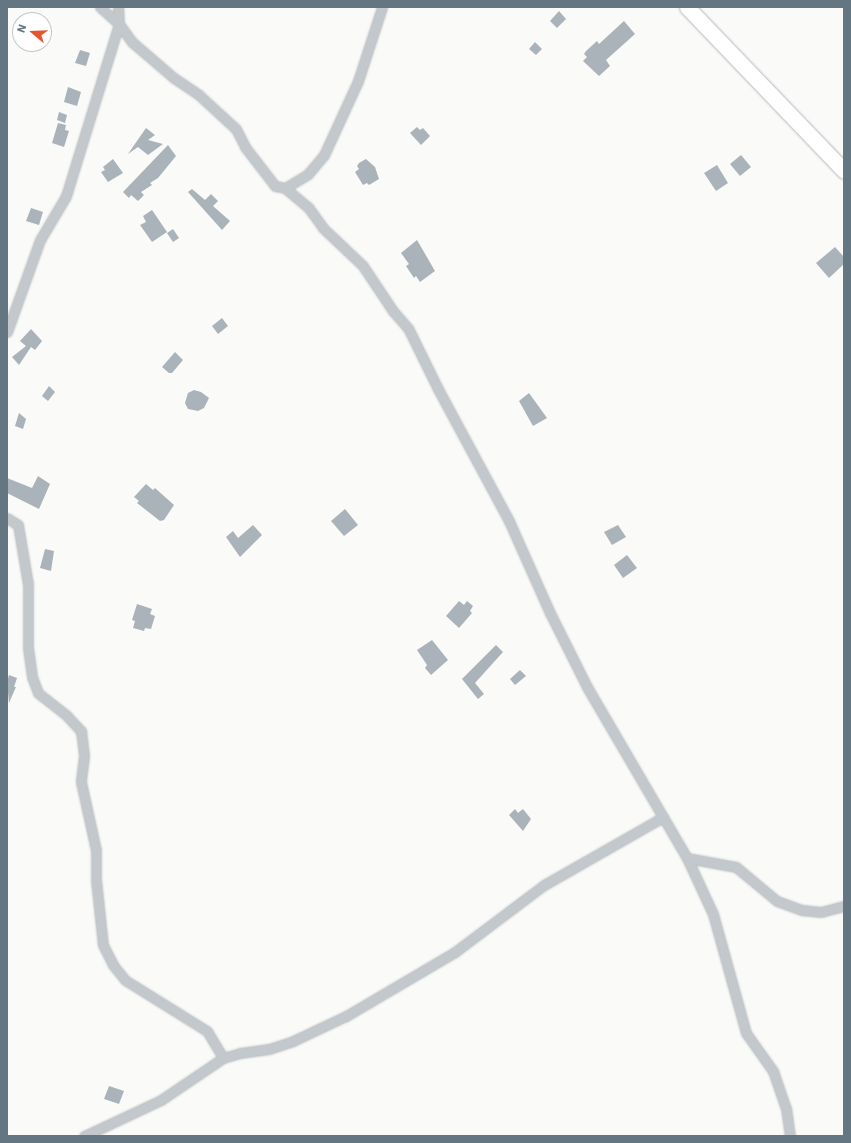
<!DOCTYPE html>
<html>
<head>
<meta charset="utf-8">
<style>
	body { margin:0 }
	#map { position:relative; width:851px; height:1143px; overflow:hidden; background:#fafaf8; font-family:"IBM Plex Sans",sans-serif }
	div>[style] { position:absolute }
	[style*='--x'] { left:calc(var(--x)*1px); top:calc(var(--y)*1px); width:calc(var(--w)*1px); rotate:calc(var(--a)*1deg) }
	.building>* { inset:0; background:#aab3b9 }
	.roads { filter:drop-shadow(0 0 1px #b4b9bd) drop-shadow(0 0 1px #b4b9bd) }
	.minor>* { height:9px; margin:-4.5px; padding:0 4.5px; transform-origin:4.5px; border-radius:4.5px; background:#c3c8cc }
	.trunk>* { height:15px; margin:-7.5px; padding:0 7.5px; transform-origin:7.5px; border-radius:7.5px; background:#fff }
	span { translate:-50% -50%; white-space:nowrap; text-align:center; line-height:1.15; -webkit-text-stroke:4px #fff; paint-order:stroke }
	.frame { position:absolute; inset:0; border:8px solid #657683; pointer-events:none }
	.north { position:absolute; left:12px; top:12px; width:40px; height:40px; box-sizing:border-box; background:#fff; border:1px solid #c1c8cd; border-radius:50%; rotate:289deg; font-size:11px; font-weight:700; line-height:16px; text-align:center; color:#657683 }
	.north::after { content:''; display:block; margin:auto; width:14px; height:18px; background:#e4572e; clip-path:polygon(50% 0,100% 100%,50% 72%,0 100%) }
</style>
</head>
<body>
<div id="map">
	<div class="building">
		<i style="clip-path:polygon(559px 11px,566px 19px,557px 28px,550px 21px)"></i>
		<i style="clip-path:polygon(624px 21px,635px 34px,606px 60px,610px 66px,599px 76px,583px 61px,587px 57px,584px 54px,586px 51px,597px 41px,599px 44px)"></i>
		<i style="clip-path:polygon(535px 42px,542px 49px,536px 55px,529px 49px)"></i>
		<i style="clip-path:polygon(80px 50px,90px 53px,86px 66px,75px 63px)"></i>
		<i style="clip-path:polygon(68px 87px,81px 92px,77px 106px,64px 102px)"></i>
		<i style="clip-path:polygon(59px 112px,67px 115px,65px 123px,57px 120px)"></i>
		<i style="clip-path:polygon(58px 123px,66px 125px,65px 130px,69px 131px,64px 147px,52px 143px)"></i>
		<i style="clip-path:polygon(417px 127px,420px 130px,423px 128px,430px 136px,421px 145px,410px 133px)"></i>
		<i style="clip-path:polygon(146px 128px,155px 135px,148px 140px,163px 144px,148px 155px,138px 147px,128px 154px)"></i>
		<i style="clip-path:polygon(168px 145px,176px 156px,158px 178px,150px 183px,152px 185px,141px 192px,144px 195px,138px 201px,131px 195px,129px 198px,123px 192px)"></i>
		<i style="clip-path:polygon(741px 155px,751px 167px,740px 176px,730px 164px)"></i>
		<i style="clip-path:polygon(113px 159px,123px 173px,108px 182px,101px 172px,105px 170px,103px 167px)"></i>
		<i style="clip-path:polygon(366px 159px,375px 167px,379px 179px,369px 185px,367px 183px,363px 185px,355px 172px,359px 169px,357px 166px,359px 163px)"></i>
		<i style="clip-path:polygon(717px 165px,728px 183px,716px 191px,704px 173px)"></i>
		<i style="clip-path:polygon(192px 189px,205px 200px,211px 194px,218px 201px,213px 206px,230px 221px,222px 230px,188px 192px)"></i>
		<i style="clip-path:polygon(31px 208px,43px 212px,39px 225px,26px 221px)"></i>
		<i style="clip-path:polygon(152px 210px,167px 232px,152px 242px,140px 225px,146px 222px,143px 216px)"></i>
		<i style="clip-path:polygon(173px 229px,179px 238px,173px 242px,167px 233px)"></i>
		<i style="clip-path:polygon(417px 240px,435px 271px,420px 282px,416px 276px,414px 278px,406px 266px,409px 264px,401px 253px)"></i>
		<i style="clip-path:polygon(835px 247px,844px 257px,844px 264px,829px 278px,816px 263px)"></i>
		<i style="clip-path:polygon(222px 318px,228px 326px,218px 334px,212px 326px)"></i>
		<i style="clip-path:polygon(31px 329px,42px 341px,35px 350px,31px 347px,19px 365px,12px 357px,26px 346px,20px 341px)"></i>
		<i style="clip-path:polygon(175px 352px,183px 360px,172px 373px,169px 373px,162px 367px)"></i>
		<i style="clip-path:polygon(49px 386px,55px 392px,48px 401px,42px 396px)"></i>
		<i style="clip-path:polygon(194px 390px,201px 392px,209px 398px,204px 408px,198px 411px,188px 409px,185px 403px,188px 393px)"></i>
		<i style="clip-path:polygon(529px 393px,547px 418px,533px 426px,519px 401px)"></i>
		<i style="clip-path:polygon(19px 413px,26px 419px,23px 429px,15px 426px)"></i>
		<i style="clip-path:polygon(38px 476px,50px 484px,39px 509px,7px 493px,7px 478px,32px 488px)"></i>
		<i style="clip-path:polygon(146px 484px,153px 490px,155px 488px,174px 505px,164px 520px,160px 521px,137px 503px,139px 501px,134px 497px)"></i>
		<i style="clip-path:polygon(345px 509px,358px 525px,344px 536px,331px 521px)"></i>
		<i style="clip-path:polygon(253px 525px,262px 535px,240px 557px,226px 537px,233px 531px,238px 538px)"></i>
		<i style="clip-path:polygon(618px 525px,626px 537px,612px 545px,604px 532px)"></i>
		<i style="clip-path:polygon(45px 549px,54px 551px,51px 571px,40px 568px)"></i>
		<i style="clip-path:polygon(627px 555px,637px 568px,623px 578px,614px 565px)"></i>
		<i style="clip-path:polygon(459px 601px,464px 605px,467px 601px,473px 606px,470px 611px,472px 613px,459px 628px,446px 616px)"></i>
		<i style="clip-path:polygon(137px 604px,152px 609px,150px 614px,155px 616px,151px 629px,145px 628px,144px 631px,133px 628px,135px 621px,132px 620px)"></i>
		<i style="clip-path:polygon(432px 640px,448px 660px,431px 675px,425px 668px,427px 665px,417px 650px)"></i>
		<i style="clip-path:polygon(496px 645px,503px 652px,475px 683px,484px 694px,478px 699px,462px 679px)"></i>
		<i style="clip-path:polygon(520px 670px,526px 676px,515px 685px,510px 679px)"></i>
		<i style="clip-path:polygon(9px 675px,17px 678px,14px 687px,16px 687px,9px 703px,7px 682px)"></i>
		<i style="clip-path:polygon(515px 809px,518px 813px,523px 809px,531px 819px,523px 831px,509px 815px)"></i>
		<i style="clip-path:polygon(109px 1086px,124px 1091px,119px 1104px,104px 1099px)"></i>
	</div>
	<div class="roads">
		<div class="minor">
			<i style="--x:100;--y:7;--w:25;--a:42"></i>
			<i style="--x:119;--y:24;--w:22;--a:54"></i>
			<i style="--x:132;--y:42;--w:55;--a:40.6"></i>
			<i style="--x:174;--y:78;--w:30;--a:34"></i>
			<i style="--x:199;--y:95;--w:50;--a:42.6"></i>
			<i style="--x:236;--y:129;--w:20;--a:63"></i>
			<i style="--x:245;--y:147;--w:49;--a:52.4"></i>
			<i style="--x:275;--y:186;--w:10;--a:11"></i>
			<i style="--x:285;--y:188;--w:30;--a:40"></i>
			<i style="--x:308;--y:207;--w:26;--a:54"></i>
			<i style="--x:323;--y:228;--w:55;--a:43.5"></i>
			<i style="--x:363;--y:266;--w:54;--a:56.3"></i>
			<i style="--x:393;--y:311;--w:23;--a:49"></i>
			<i style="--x:408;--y:328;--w:68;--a:63.8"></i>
			<i style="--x:438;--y:389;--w:150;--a:61.7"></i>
			<i style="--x:509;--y:521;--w:101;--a:66"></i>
			<i style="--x:550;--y:613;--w:83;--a:63.4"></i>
			<i style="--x:587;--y:687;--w:151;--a:59.7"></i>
			<i style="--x:285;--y:188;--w:27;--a:-31"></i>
			<i style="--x:308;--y:174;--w:25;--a:-50"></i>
			<i style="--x:324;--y:155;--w:81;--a:-65.3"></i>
			<i style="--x:358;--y:81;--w:78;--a:-72"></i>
			<i style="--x:7;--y:332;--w:98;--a:-70.3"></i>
			<i style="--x:40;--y:240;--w:51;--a:-59.4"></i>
			<i style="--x:66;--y:196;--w:180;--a:-72.9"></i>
			<i style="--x:119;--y:24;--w:17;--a:-93"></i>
			<i style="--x:7;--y:518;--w:13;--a:32"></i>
			<i style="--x:18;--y:525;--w:60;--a:80.4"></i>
			<i style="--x:28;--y:584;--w:64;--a:90"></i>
			<i style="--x:28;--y:648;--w:29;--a:82"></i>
			<i style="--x:32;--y:677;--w:17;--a:69"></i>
			<i style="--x:38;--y:693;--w:37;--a:38"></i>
			<i style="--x:67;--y:716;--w:21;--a:47"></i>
			<i style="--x:81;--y:731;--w:25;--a:83"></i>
			<i style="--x:84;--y:756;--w:26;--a:97"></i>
			<i style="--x:81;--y:782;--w:70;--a:77.6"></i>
			<i style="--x:96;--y:850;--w:30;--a:90"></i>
			<i style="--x:96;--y:880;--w:65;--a:83.9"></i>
			<i style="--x:103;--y:945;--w:22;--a:63"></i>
			<i style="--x:113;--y:965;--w:19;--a:51"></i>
			<i style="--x:125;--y:980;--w:97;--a:31.9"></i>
			<i style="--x:207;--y:1031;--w:31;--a:59"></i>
			<i style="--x:223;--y:1058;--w:75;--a:145.9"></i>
			<i style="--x:161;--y:1100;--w:85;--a:154.9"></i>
			<i style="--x:687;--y:858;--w:62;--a:65.1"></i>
			<i style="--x:713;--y:914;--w:123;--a:74.5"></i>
			<i style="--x:746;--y:1033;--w:47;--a:54.6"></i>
			<i style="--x:773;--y:1071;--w:39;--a:71"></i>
			<i style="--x:786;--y:1108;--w:28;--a:82"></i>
			<i style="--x:223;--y:1058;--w:18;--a:-16"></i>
			<i style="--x:240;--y:1053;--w:29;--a:-8"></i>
			<i style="--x:269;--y:1049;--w:25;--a:-18"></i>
			<i style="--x:293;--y:1041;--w:59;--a:-25.3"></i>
			<i style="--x:346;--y:1016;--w:126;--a:-30.4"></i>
			<i style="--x:455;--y:952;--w:111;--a:-37"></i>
			<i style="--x:544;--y:885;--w:137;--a:-29.7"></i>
			<i style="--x:663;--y:817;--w:48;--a:59.7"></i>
			<i style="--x:687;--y:858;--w:50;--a:10.4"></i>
			<i style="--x:736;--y:867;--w:53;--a:39.7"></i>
			<i style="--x:777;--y:901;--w:27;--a:20"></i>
			<i style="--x:802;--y:910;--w:19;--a:6"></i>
			<i style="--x:821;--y:912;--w:24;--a:-15"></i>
		</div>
		<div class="trunk">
			<i style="--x:687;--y:7;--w:227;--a:46.2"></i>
		</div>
	</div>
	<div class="frame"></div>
	<div class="north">N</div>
</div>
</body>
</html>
